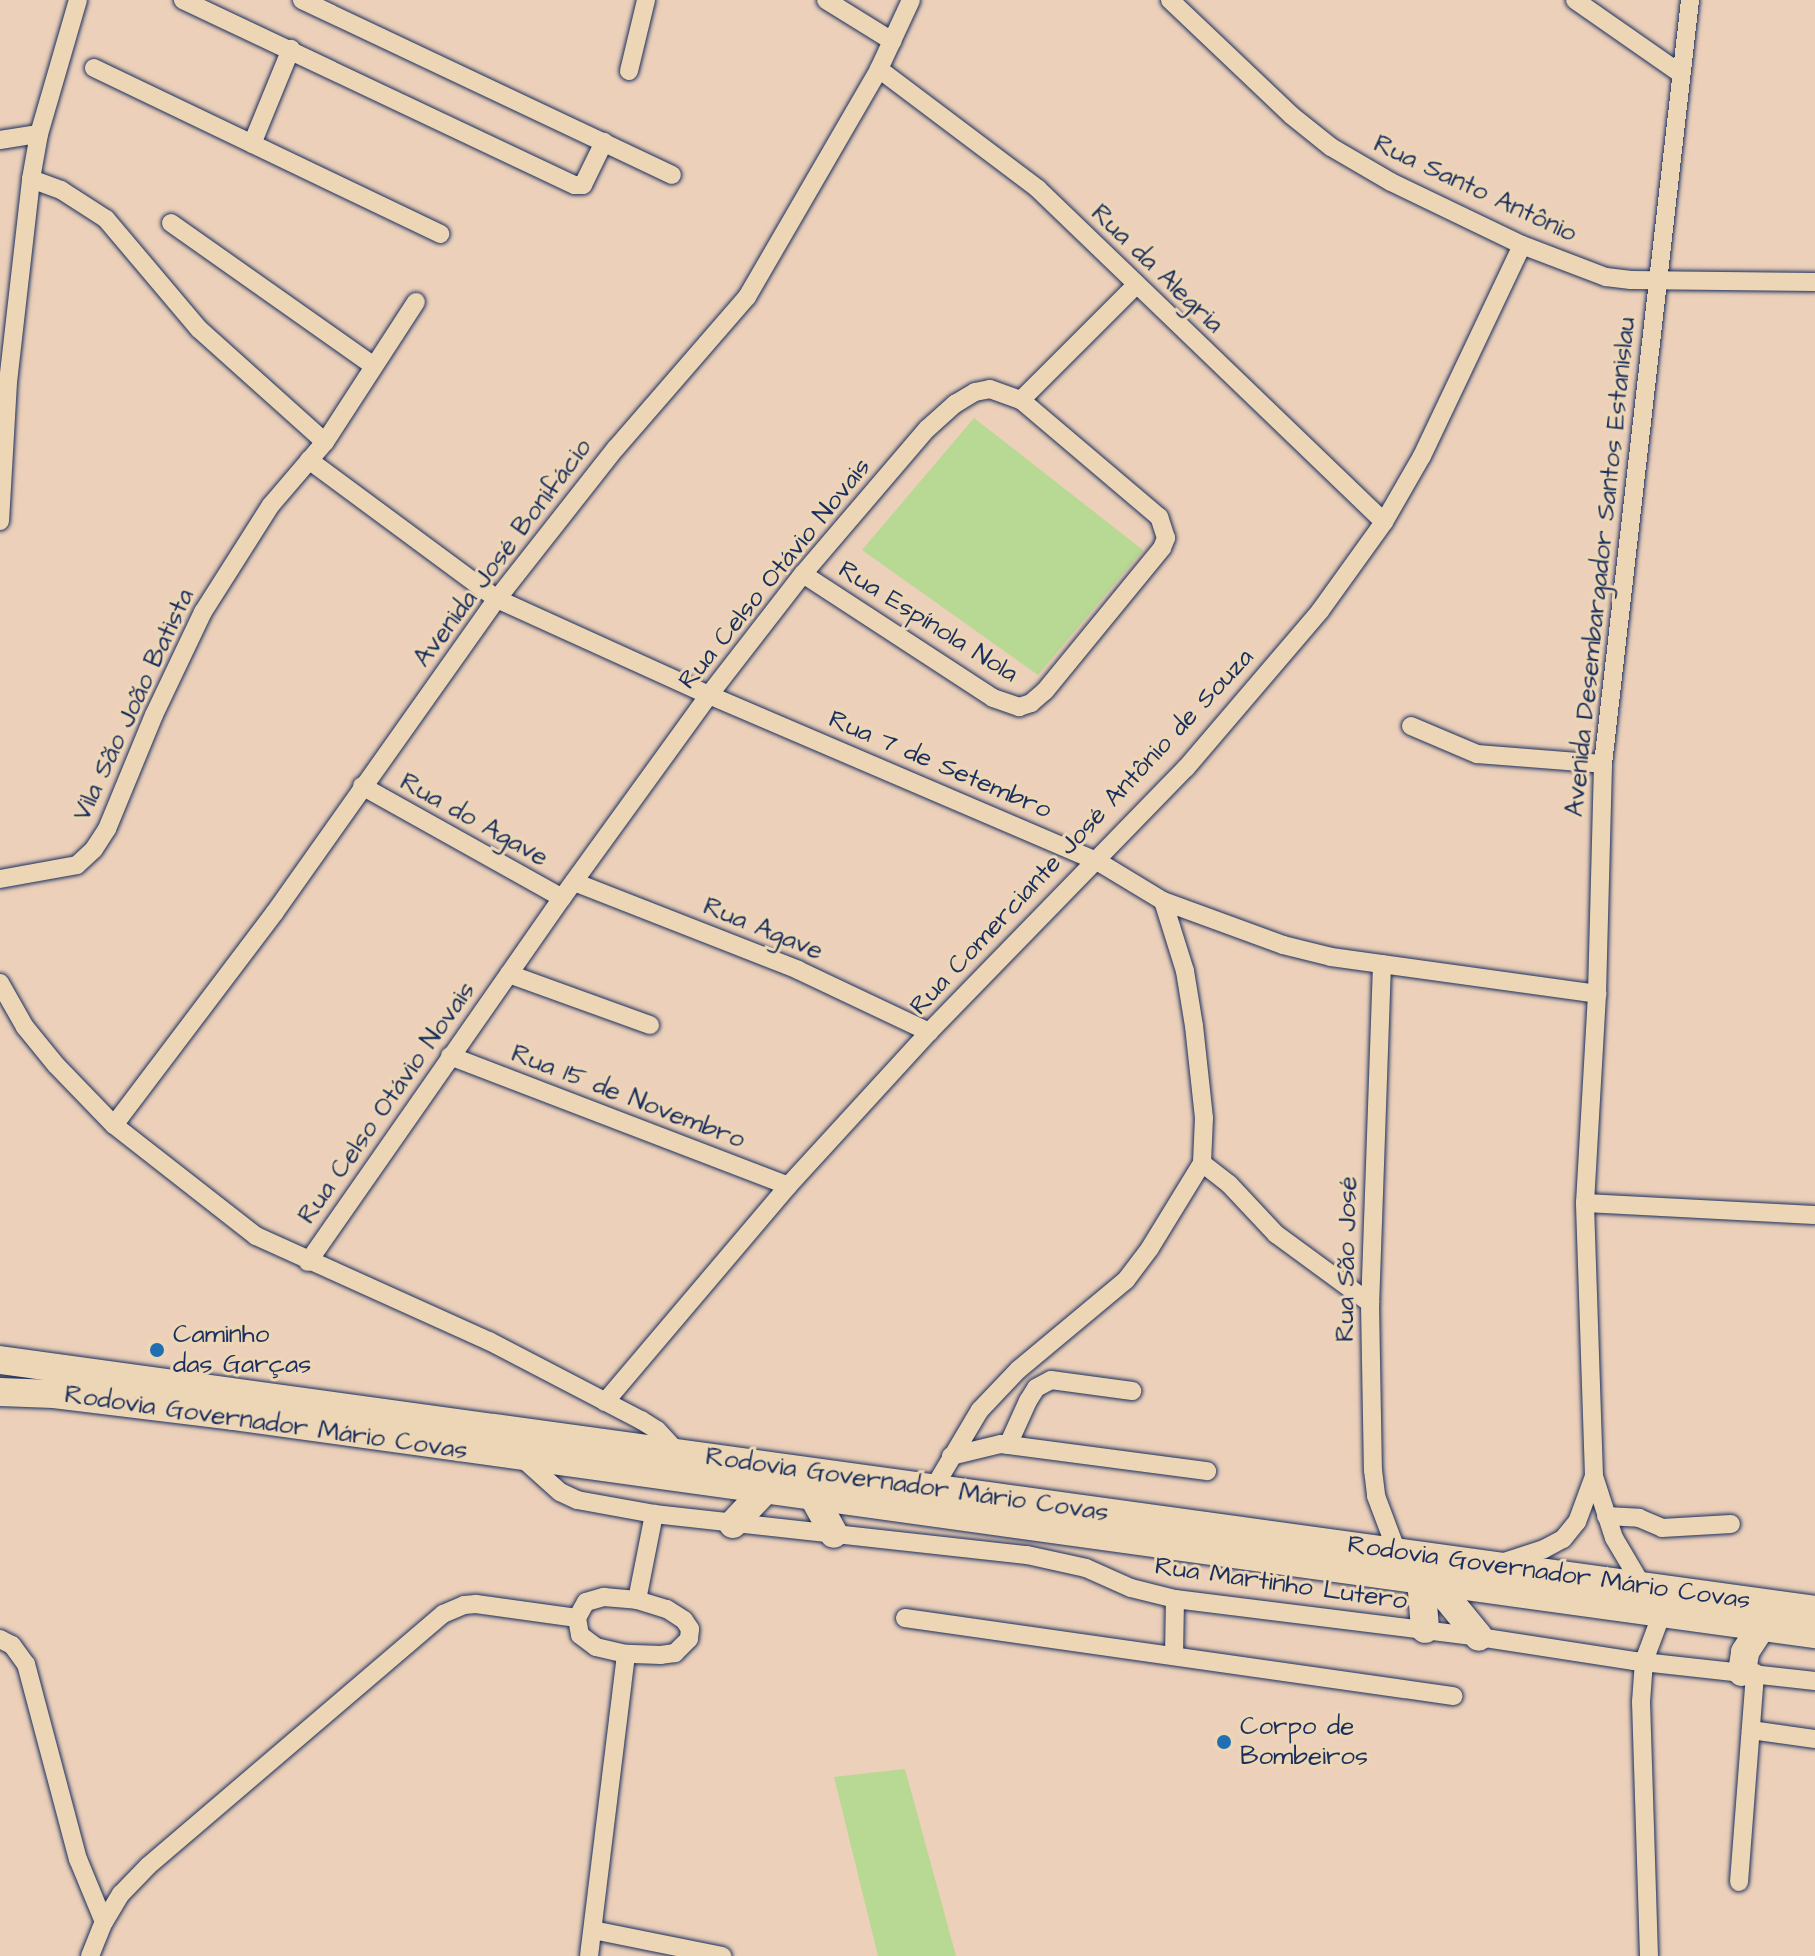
<!DOCTYPE html>
<html>
<head>
<meta charset="utf-8">
<style>
	body { margin:0 }
	#map { position:relative; width:1815px; height:1956px; overflow:hidden; background:#ecd0ba; font-family:"Architects Daughter",sans-serif }
	div>[style] { position:absolute }
	[style*='--x'] { left:calc(var(--x)*1px); top:calc(var(--y)*1px); width:calc(var(--w)*1px); rotate:calc(var(--a)*1deg) }
	.green>* { inset:0; background:#b7d993 }
	.roads { filter:drop-shadow(0 0 2px #1b2f5e) drop-shadow(0 0 2px #1b2f5e) }
	.minor>* { height:18px; margin:-9px; padding:0 9px; transform-origin:9px; border-radius:9px; background:#ecd6b5 }
	.highway>* { height:28px; margin:-14px; padding:0 14px; transform-origin:14px; border-radius:14px; background:#ecd6b5 }
	.dots>* { width:22px; height:22px; translate:-50% -50%; box-sizing:border-box; border:4px solid #ecd6b5; border-radius:50% }
	span { translate:-50% -50%; white-space:nowrap; text-align:center; line-height:1.15; -webkit-text-stroke:6px #ecd6b5; paint-order:stroke }
	.street-label { font-size:26px; color:#1b2f5e }
	.poi-label { font-size:26px; color:#1b2f5e }
	.left { translate:0 -50%; text-align:left }
</style>
</head>
<body>
<div id="map">
	<div class="green">
		<i style="clip-path:polygon(974px 418px,1143px 550px,1038px 675px,862px 550px)"></i>
		<i style="clip-path:polygon(905px 1769px,956px 1956px,878px 1956px,834px 1777px)"></i>
	</div>
	<div class="roads">
		<div class="minor">
			<i style="--x:183;--y:0;--w:433;--a:25.3"></i>
			<i style="--x:575;--y:185;--w:8;--a:0"></i>
			<i style="--x:583;--y:185;--w:48;--a:-64"></i>
			<i style="--x:302;--y:0;--w:409;--a:25.3"></i>
			<i style="--x:826;--y:0;--w:78;--a:31.8"></i>
			<i style="--x:1170;--y:0;--w:167;--a:43.5"></i>
			<i style="--x:1291;--y:115;--w:51;--a:38.7"></i>
			<i style="--x:1331;--y:147;--w:69;--a:30.3"></i>
			<i style="--x:1391;--y:182;--w:145;--a:25.7"></i>
			<i style="--x:1522;--y:245;--w:90;--a:20.9"></i>
			<i style="--x:1606;--y:277;--w:25;--a:7"></i>
			<i style="--x:1631;--y:280;--w:184;--a:0.6"></i>
			<i style="--x:1575;--y:0;--w:129;--a:34.9"></i>
			<i style="--x:94;--y:68;--w:384;--a:25.6"></i>
			<i style="--x:879;--y:69;--w:199;--a:37"></i>
			<i style="--x:1038;--y:189;--w:480;--a:43.9"></i>
			<i style="--x:629;--y:71;--w:73;--a:-76.5"></i>
			<i style="--x:0;--y:140;--w:39;--a:-9"></i>
			<i style="--x:252;--y:144;--w:103;--a:-67.7"></i>
			<i style="--x:31;--y:179;--w:32;--a:20"></i>
			<i style="--x:61;--y:190;--w:54;--a:32.8"></i>
			<i style="--x:106;--y:219;--w:144;--a:49.8"></i>
			<i style="--x:199;--y:329;--w:169;--a:41.9"></i>
			<i style="--x:171;--y:223;--w:248;--a:35.2"></i>
			<i style="--x:309;--y:460;--w:234;--a:36.5"></i>
			<i style="--x:497;--y:599;--w:233;--a:24.4"></i>
			<i style="--x:709;--y:695;--w:422;--a:23.2"></i>
			<i style="--x:1097;--y:861;--w:77;--a:31.2"></i>
			<i style="--x:1163;--y:901;--w:128;--a:20.1"></i>
			<i style="--x:1283;--y:945;--w:49;--a:14"></i>
			<i style="--x:1331;--y:957;--w:269;--a:7.9"></i>
			<i style="--x:0;--y:521;--w:139;--a:-86.7"></i>
			<i style="--x:8;--y:382;--w:204;--a:-83.5"></i>
			<i style="--x:31;--y:179;--w:46;--a:-79.9"></i>
			<i style="--x:39;--y:134;--w:140;--a:-73.8"></i>
			<i style="--x:803;--y:574;--w:227;--a:33.1"></i>
			<i style="--x:993;--y:698;--w:28;--a:19"></i>
			<i style="--x:1019;--y:707;--w:13;--a:-18"></i>
			<i style="--x:1031;--y:703;--w:18;--a:-41"></i>
			<i style="--x:1045;--y:691;--w:185;--a:-50.7"></i>
			<i style="--x:1162;--y:548;--w:11;--a:-68"></i>
			<i style="--x:1166;--y:538;--w:22;--a:-108"></i>
			<i style="--x:1159;--y:517;--w:181;--a:-139.7"></i>
			<i style="--x:1411;--y:726;--w:72;--a:23"></i>
			<i style="--x:1477;--y:754;--w:126;--a:4.5"></i>
			<i style="--x:362;--y:786;--w:229;--a:29.2"></i>
			<i style="--x:0;--y:879;--w:78;--a:-10.3"></i>
			<i style="--x:77;--y:865;--w:23;--a:-43"></i>
			<i style="--x:94;--y:849;--w:24;--a:-57"></i>
			<i style="--x:107;--y:829;--w:123;--a:-67.6"></i>
			<i style="--x:154;--y:715;--w:114;--a:-64.6"></i>
			<i style="--x:203;--y:612;--w:127;--a:-57.6"></i>
			<i style="--x:271;--y:505;--w:83;--a:-49.4"></i>
			<i style="--x:325;--y:442;--w:167;--a:-57"></i>
			<i style="--x:574;--y:882;--w:241;--a:21.4"></i>
			<i style="--x:798;--y:970;--w:145;--a:25.3"></i>
			<i style="--x:1382;--y:964;--w:339;--a:92"></i>
			<i style="--x:1370;--y:1303;--w:167;--a:89"></i>
			<i style="--x:1373;--y:1470;--w:26;--a:83"></i>
			<i style="--x:1376;--y:1496;--w:60;--a:69.4"></i>
			<i style="--x:509;--y:974;--w:150;--a:19.9"></i>
			<i style="--x:0;--y:983;--w:51;--a:60.4"></i>
			<i style="--x:25;--y:1027;--w:49;--a:50.8"></i>
			<i style="--x:56;--y:1065;--w:83;--a:46"></i>
			<i style="--x:114;--y:1125;--w:180;--a:38"></i>
			<i style="--x:256;--y:1236;--w:256;--a:24.3"></i>
			<i style="--x:489;--y:1341;--w:171;--a:27.5"></i>
			<i style="--x:641;--y:1420;--w:19;--a:32"></i>
			<i style="--x:657;--y:1430;--w:33;--a:47"></i>
			<i style="--x:450;--y:1056;--w:362;--a:21"></i>
			<i style="--x:114;--y:1125;--w:267;--a:-52.9"></i>
			<i style="--x:275;--y:912;--w:384;--a:-54.7"></i>
			<i style="--x:497;--y:599;--w:192;--a:-51.8"></i>
			<i style="--x:616;--y:448;--w:200;--a:-49.1"></i>
			<i style="--x:747;--y:297;--w:263;--a:-59.9"></i>
			<i style="--x:879;--y:69;--w:76;--a:-65.1"></i>
			<i style="--x:1202;--y:1163;--w:34;--a:38"></i>
			<i style="--x:1229;--y:1184;--w:69;--a:46.8"></i>
			<i style="--x:1276;--y:1234;--w:117;--a:36.3"></i>
			<i style="--x:1585;--y:1203;--w:230;--a:3"></i>
			<i style="--x:308;--y:1262;--w:444;--a:-55.1"></i>
			<i style="--x:562;--y:898;--w:251;--a:-54.1"></i>
			<i style="--x:709;--y:695;--w:153;--a:-52.2"></i>
			<i style="--x:803;--y:574;--w:191;--a:-49.5"></i>
			<i style="--x:927;--y:429;--w:38;--a:-42"></i>
			<i style="--x:955;--y:404;--w:23;--a:-31"></i>
			<i style="--x:975;--y:392;--w:15;--a:-11"></i>
			<i style="--x:990;--y:389;--w:33;--a:20"></i>
			<i style="--x:1021;--y:400;--w:161;--a:-45"></i>
			<i style="--x:605;--y:1402;--w:283;--a:-49.7"></i>
			<i style="--x:788;--y:1186;--w:209;--a:-47.5"></i>
			<i style="--x:929;--y:1032;--w:368;--a:-45.8"></i>
			<i style="--x:1186;--y:768;--w:206;--a:-49.5"></i>
			<i style="--x:1320;--y:611;--w:110;--a:-54.3"></i>
			<i style="--x:1384;--y:522;--w:76;--a:-60.1"></i>
			<i style="--x:1422;--y:456;--w:233;--a:-64.6"></i>
			<i style="--x:1008;--y:1445;--w:48;--a:-65.6"></i>
			<i style="--x:1028;--y:1401;--w:15;--a:-58"></i>
			<i style="--x:1036;--y:1388;--w:17;--a:-28"></i>
			<i style="--x:1051;--y:1380;--w:82;--a:7.7"></i>
			<i style="--x:951;--y:1456;--w:51;--a:-13.5"></i>
			<i style="--x:1001;--y:1444;--w:208;--a:7.5"></i>
			<i style="--x:521;--y:1457;--w:52;--a:41.9"></i>
			<i style="--x:560;--y:1492;--w:19;--a:25"></i>
			<i style="--x:577;--y:1500;--w:78;--a:10.3"></i>
			<i style="--x:654;--y:1514;--w:375;--a:6.3"></i>
			<i style="--x:1027;--y:1555;--w:60;--a:12.4"></i>
			<i style="--x:1086;--y:1568;--w:49;--a:24"></i>
			<i style="--x:1131;--y:1588;--w:45;--a:14"></i>
			<i style="--x:1175;--y:1599;--w:306;--a:7.1"></i>
			<i style="--x:1479;--y:1637;--w:157;--a:8.8"></i>
			<i style="--x:1634;--y:1661;--w:182;--a:6.3"></i>
			<i style="--x:933;--y:1489;--w:92;--a:-59.3"></i>
			<i style="--x:980;--y:1410;--w:55;--a:-46.5"></i>
			<i style="--x:1018;--y:1370;--w:141;--a:-39.8"></i>
			<i style="--x:1126;--y:1280;--w:40;--a:-53"></i>
			<i style="--x:1150;--y:1248;--w:100;--a:-58.5"></i>
			<i style="--x:1202;--y:1163;--w:45;--a:-87.5"></i>
			<i style="--x:1204;--y:1118;--w:93;--a:-96.2"></i>
			<i style="--x:1194;--y:1026;--w:56;--a:-99.3"></i>
			<i style="--x:1185;--y:971;--w:73;--a:-107.4"></i>
			<i style="--x:1606;--y:1516;--w:33;--a:3"></i>
			<i style="--x:1639;--y:1518;--w:25;--a:23"></i>
			<i style="--x:1662;--y:1528;--w:69;--a:-3.3"></i>
			<i style="--x:1501;--y:1563;--w:45;--a:-18"></i>
			<i style="--x:1544;--y:1549;--w:21;--a:-28"></i>
			<i style="--x:1563;--y:1539;--w:22;--a:-51"></i>
			<i style="--x:1577;--y:1522;--w:49;--a:-69.7"></i>
			<i style="--x:1643;--y:1587;--w:57;--a:-120.6"></i>
			<i style="--x:1614;--y:1538;--w:65;--a:-107.9"></i>
			<i style="--x:1594;--y:1476;--w:273;--a:-91.9"></i>
			<i style="--x:1585;--y:1203;--w:209;--a:-86.7"></i>
			<i style="--x:1597;--y:994;--w:230;--a:-88.5"></i>
			<i style="--x:1603;--y:764;--w:769;--a:-83.5"></i>
			<i style="--x:604;--y:1597;--w:33;--a:5"></i>
			<i style="--x:637;--y:1600;--w:31;--a:17"></i>
			<i style="--x:667;--y:1609;--w:20;--a:33"></i>
			<i style="--x:684;--y:1620;--w:11;--a:56"></i>
			<i style="--x:690;--y:1629;--w:10;--a:96"></i>
			<i style="--x:689;--y:1639;--w:20;--a:135"></i>
			<i style="--x:675;--y:1653;--w:14;--a:172"></i>
			<i style="--x:661;--y:1655;--w:35;--a:-178"></i>
			<i style="--x:626;--y:1654;--w:31;--a:-167"></i>
			<i style="--x:596;--y:1647;--w:20;--a:-143"></i>
			<i style="--x:580;--y:1635;--w:17;--a:-100"></i>
			<i style="--x:577;--y:1618;--w:18;--a:-61"></i>
			<i style="--x:586;--y:1602;--w:19;--a:-16"></i>
			<i style="--x:637;--y:1600;--w:88;--a:-78.8"></i>
			<i style="--x:905;--y:1618;--w:554;--a:8.1"></i>
			<i style="--x:0;--y:1639;--w:13;--a:27"></i>
			<i style="--x:12;--y:1645;--w:24;--a:54"></i>
			<i style="--x:26;--y:1664;--w:202;--a:75.1"></i>
			<i style="--x:78;--y:1859;--w:68;--a:67.6"></i>
			<i style="--x:1174;--y:1656;--w:57;--a:-89"></i>
			<i style="--x:1751;--y:1730;--w:65;--a:8"></i>
			<i style="--x:1739;--y:1882;--w:210;--a:-85.6"></i>
			<i style="--x:593;--y:1930;--w:132;--a:11.4"></i>
			<i style="--x:90;--y:1956;--w:37;--a:-68"></i>
			<i style="--x:104;--y:1922;--w:33;--a:-59"></i>
			<i style="--x:121;--y:1894;--w:39;--a:-46"></i>
			<i style="--x:148;--y:1866;--w:388;--a:-40.5"></i>
			<i style="--x:443;--y:1614;--w:23;--a:-23"></i>
			<i style="--x:464;--y:1605;--w:12;--a:-5"></i>
			<i style="--x:476;--y:1604;--w:102;--a:7.9"></i>
			<i style="--x:589;--y:1956;--w:304;--a:-83"></i>
			<i style="--x:1649;--y:1956;--w:254;--a:-91.8"></i>
			<i style="--x:1641;--y:1702;--w:41;--a:-85.8"></i>
			<i style="--x:1644;--y:1661;--w:51;--a:-69.4"></i>
		</div>
		<div class="highway">
			<i style="--x:0;--y:1360;--w:1832;--a:7.84"></i>
			<i style="--x:0;--y:1392;--w:54;--a:2.1"></i>
			<i style="--x:54;--y:1394;--w:180;--a:7"></i>
			<i style="--x:233;--y:1416;--w:1597;--a:7.85"></i>
			<i style="--x:813;--y:1496;--w:43;--a:61.1"></i>
			<i style="--x:733;--y:1524;--w:48;--a:-46.7"></i>
			<i style="--x:1421;--y:1579;--w:50;--a:85.4"></i>
			<i style="--x:1433;--y:1581;--w:72;--a:50.6"></i>
			<i style="--x:1742;--y:1672;--w:20;--a:-81"></i>
			<i style="--x:1745;--y:1652;--w:30;--a:-57"></i>
		</div>
	</div>
	<div class="dots">
		<i style="left:157px;top:1350px;background:#1f6fb2"></i>
		<i style="left:1224px;top:1742px;background:#1f6fb2"></i>
	</div>
	<div class="street-label">
		<span style="left:1475px;top:189px;rotate:25deg">Rua Santo Antônio</span>
		<span style="left:1157px;top:269px;rotate:44deg">Rua da Alegria</span>
		<span style="left:503px;top:553px;rotate:-53deg">Avenida José Bonifácio</span>
		<span style="left:1601px;top:567px;rotate:-84deg">Avenida Desembargador Santos Estanislau</span>
		<span style="left:775px;top:574px;rotate:-51deg">Rua Celso Otávio Novais</span>
		<span style="left:928px;top:622px;rotate:32deg">Rua Espínola Nola</span>
		<span style="left:134px;top:705px;rotate:-65deg">Vila São João Batista</span>
		<span style="left:940px;top:765px;rotate:23deg">Rua 7 de Setembro</span>
		<span style="left:474px;top:820px;rotate:29deg">Rua do Agave</span>
		<span style="left:1082px;top:832px;rotate:-47deg">Rua Comerciante José Antônio de Souza</span>
		<span style="left:763px;top:929px;rotate:22deg">Rua Agave</span>
		<span style="left:628px;top:1097px;rotate:21deg">Rua 15 de Novembro</span>
		<span style="left:387px;top:1103px;rotate:-55deg">Rua Celso Otávio Novais</span>
		<span style="left:1347px;top:1259px;rotate:-89deg">Rua São José</span>
		<span style="left:266px;top:1423px;rotate:8deg">Rodovia Governador Mário Covas</span>
		<span style="left:907px;top:1485px;rotate:8deg">Rodovia Governador Mário Covas</span>
		<span style="left:1549px;top:1573px;rotate:8deg">Rodovia Governador Mário Covas</span>
		<span style="left:1281px;top:1584px;rotate:8deg">Rua Martinho Lutero</span>
	</div>
	<div class="poi-label">
		<span class="left" style="left:173px;top:1350px">Caminho<br>das Garças</span>
		<span class="left" style="left:1240px;top:1742px">Corpo de<br>Bombeiros</span>
	</div>
</div>
</body>
</html>
